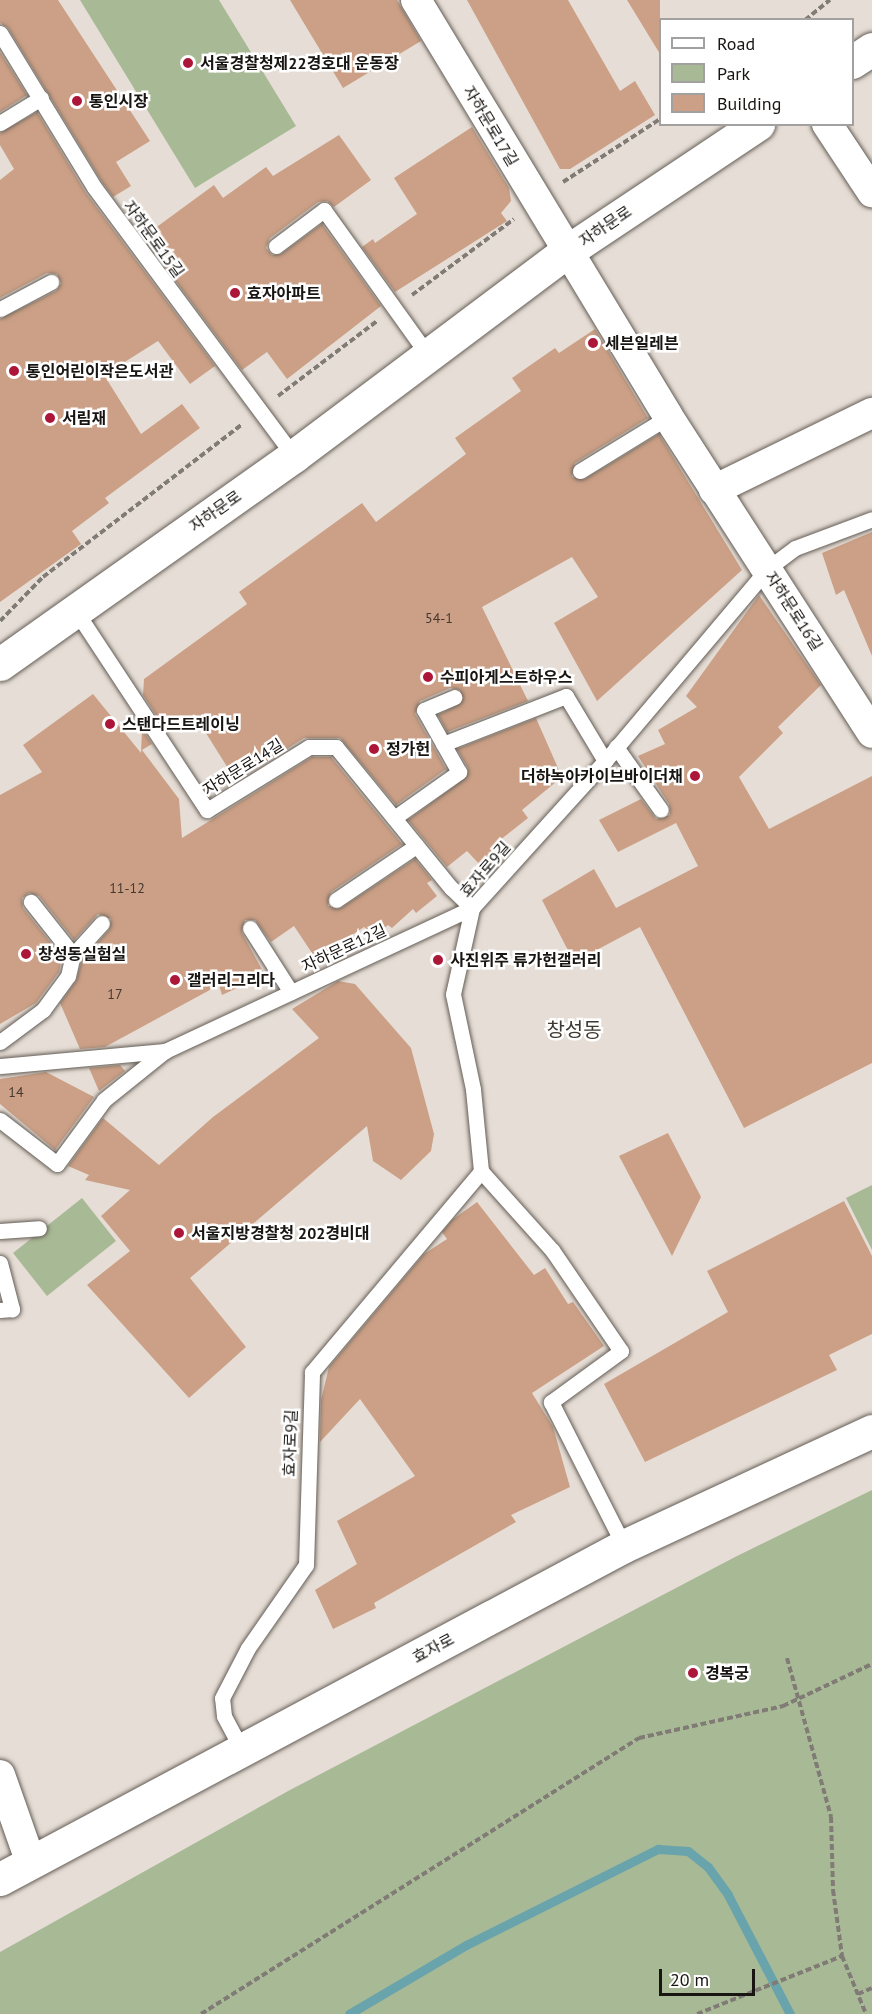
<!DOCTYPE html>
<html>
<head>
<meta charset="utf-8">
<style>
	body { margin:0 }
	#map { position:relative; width:872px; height:2014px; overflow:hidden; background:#e6ded6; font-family:"PT Sans","Noto Sans KR",sans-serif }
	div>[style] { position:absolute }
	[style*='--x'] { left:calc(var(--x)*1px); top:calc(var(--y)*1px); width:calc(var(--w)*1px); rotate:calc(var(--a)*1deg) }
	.green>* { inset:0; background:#a8b995 }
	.stream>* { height:9px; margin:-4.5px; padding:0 4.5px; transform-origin:4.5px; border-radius:4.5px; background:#69a4ac }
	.building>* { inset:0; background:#cba086 }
	.path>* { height:4px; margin-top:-2px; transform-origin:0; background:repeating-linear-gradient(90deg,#817b76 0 6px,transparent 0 9px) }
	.roads { filter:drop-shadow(0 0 2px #645d56) drop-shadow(0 0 2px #645d56) }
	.service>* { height:15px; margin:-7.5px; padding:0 7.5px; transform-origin:7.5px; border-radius:7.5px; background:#fff }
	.minor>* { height:30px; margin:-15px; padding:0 15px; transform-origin:15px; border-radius:15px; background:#fff }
	.tertiary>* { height:33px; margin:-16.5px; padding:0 16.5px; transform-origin:16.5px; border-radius:16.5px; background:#fff }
	.primary>* { height:33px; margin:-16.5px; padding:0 16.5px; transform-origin:16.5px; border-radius:16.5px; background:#fff }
	.dots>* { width:16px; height:16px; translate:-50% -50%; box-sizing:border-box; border:3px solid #fff; border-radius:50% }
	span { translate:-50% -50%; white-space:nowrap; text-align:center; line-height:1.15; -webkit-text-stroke:5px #fff; paint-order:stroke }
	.number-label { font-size:14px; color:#45382f }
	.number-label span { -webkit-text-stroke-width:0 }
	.poi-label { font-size:16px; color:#181512; font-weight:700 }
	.left { translate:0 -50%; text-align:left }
	.right { translate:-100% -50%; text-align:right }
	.street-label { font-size:16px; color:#181512 }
	.quarter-label { font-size:20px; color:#3e3832 }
	.legend { position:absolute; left:659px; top:18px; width:195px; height:108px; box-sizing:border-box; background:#fff; border:2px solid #a3a1a0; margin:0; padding:8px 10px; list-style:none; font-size:18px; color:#181512 }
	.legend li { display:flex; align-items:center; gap:12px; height:30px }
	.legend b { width:30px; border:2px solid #a3a1a0 }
	.scale { position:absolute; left:659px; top:1969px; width:96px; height:27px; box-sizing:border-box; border:3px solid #181512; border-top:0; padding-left:8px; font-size:18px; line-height:21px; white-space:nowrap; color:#181512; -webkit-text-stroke:4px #fff; paint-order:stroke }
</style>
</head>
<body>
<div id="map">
	<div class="green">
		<i style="clip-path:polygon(80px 0,219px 0,296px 126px,195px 188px)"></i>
		<i style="clip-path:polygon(872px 1185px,872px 1250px,846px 1198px)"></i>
		<i style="clip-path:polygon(82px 1198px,116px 1241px,47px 1296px,13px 1253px)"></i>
		<i style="clip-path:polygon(872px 1490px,872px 2014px,0 2014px,0 1952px,290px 1790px,737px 1556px)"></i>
	</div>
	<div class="stream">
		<i style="--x:349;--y:2014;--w:136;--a:-30.5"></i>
		<i style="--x:466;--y:1945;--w:215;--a:-26.6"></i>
		<i style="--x:658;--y:1849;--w:30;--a:4"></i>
		<i style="--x:688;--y:1851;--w:26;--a:39"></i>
		<i style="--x:708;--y:1867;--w:34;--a:54"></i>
		<i style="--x:728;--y:1895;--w:134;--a:62.5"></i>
	</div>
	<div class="building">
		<i style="clip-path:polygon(0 0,58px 0,150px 141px,116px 162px,131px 186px,113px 197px,102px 182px,8px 28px,0 23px)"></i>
		<i style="clip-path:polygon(290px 0,397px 0,421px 41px,343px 88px)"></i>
		<i style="clip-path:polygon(467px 0,568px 0,620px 91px,635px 81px,655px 115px,570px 169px,560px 169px)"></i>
		<i style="clip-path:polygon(627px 0,660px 0,660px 54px)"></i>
		<i style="clip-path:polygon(0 52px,27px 95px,0 112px)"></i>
		<i style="clip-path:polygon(37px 112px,86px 193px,215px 366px,190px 384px,158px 341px,104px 375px,141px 434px,182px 404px,200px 428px,105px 498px,109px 503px,72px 531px,81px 544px,0 602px,0 319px,56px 291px,61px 283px,57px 274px,47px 273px,0 298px,0 180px,14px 169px,0 145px,0 133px)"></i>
		<i style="clip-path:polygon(472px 127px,509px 188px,511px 201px,501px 213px,507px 221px,395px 292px,362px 247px,373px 239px,375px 243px,417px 214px,394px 178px)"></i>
		<i style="clip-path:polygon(339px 135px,371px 180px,334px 207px,327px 201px,318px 202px,270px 238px,266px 248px,272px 255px,281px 254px,322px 224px,381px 306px,287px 379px,267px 352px,242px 370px,143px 237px,214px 185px,223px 198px,266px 167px,273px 176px)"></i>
		<i style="clip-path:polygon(595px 329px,648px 418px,575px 463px,572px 477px,585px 479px,659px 434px,742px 570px,597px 701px,554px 623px,598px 597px,572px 557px,482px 607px,528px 701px,447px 732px,438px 715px,461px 703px,460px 690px,450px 688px,420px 701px,415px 714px,446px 769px,396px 805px,340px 738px,304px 738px,236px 781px,194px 714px,168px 733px,143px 695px,144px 679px,247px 604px,239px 592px,362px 503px,376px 522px,466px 454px,455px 438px,521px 391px,512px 378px,555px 348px,559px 353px)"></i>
		<i style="clip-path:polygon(872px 532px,872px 656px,844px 590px,836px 595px,822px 553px)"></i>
		<i style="clip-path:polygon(759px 595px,821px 685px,778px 727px,783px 733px,739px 777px,769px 829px,872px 776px,872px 1063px,744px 1128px,640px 927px,574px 962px,542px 900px,594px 869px,616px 908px,698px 866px,676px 823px,618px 852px,599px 820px,641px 799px,656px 819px,670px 815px,669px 804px,638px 756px,665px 744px,658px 730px,697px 707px,686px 696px)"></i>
		<i style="clip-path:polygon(93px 694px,141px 753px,142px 729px,152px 744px,142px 750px,179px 799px,182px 838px,312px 757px,331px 757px,402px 844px,331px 892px,328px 906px,341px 908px,415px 859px,432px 880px,427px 883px,437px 896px,416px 913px,413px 909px,392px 928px,388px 925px,375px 935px,364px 927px,316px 959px,294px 926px,271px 942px,255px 920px,245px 920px,242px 933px,265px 975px,222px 995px,219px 985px,105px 1047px,80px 1049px,60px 1003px,76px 981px,82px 960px,109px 930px,111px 919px,98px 914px,74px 940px,39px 896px,29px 893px,22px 898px,23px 908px,62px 957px,59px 972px,36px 1003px,0 1024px,0 795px,42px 772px,23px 745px)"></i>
		<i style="clip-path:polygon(536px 718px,562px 777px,522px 810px,528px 818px,495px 844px,501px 851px,482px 867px,467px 851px,447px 867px,408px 820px,467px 777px,468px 768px,457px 749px)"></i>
		<i style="clip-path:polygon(338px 981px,355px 984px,411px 1048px,434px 1134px,431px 1151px,401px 1180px,373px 1161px,367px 1126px,190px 1278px,246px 1347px,189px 1398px,87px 1285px,130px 1251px,101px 1216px,130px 1190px,85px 1180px,89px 1175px,68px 1166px,103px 1118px,159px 1165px,213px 1117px,319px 1038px,292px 1009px)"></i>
		<i style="clip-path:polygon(120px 1065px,125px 1071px,99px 1091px,89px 1068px)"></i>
		<i style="clip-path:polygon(46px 1072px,94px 1097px,55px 1150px,0 1104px,0 1079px)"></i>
		<i style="clip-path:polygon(668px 1133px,701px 1197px,672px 1256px,619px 1156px)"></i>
		<i style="clip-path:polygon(844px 1201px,872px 1256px,872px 1334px,829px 1355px,837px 1370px,645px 1462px,604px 1384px,728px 1312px,707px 1271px)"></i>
		<i style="clip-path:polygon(477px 1202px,534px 1275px,545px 1268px,568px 1304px,573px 1302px,604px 1346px,532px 1393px,553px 1427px,570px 1487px,511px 1515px,516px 1522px,374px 1603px,376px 1608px,333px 1629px,315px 1590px,357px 1564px,337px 1521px,415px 1476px,360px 1399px,320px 1442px,321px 1400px,329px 1367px,424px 1254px,447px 1239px,442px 1232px,452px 1220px)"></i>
	</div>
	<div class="path">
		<i style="--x:805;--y:20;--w:32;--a:-39"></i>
		<i style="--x:563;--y:182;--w:116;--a:-33"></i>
		<i style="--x:412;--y:295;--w:127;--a:-36.7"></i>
		<i style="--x:278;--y:396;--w:124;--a:-37.1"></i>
		<i style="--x:0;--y:621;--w:62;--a:-45.7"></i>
		<i style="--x:43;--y:577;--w:250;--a:-37.5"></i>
		<i style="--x:787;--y:1658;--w:165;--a:74.5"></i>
		<i style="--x:831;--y:1817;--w:73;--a:88.4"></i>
		<i style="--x:833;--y:1890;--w:67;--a:82.2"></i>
		<i style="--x:842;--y:1956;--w:63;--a:67.5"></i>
		<i style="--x:858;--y:1994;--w:15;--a:-23"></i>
		<i style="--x:201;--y:2014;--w:518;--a:-32.22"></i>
		<i style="--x:639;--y:1738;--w:148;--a:-12.5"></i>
		<i style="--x:783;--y:1706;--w:98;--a:-25.3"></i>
		<i style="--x:697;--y:2014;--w:156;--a:-21.8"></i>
	</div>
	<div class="roads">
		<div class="service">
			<i style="--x:0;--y:33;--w:180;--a:58.6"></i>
			<i style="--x:94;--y:187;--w:335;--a:53.4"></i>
			<i style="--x:0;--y:123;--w:48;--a:-31.4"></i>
			<i style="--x:276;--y:246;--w:60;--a:-36.9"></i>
			<i style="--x:324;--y:210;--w:178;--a:54.4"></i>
			<i style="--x:0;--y:309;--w:58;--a:-27.9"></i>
			<i style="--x:580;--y:471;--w:103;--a:-31.5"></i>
			<i style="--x:443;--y:744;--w:132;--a:-21.3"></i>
			<i style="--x:566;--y:696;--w:76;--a:59"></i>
			<i style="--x:616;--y:747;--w:77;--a:54.5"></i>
			<i style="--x:394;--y:818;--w:80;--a:-35.3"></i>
			<i style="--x:459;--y:772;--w:71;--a:-119.4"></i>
			<i style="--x:424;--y:710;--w:33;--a:-23"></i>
			<i style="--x:336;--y:900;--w:97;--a:-34"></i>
			<i style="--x:250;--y:928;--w:76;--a:57.4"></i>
			<i style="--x:73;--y:955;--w:43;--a:-47.8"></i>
			<i style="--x:0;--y:1042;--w:54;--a:-36.7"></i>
			<i style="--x:43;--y:1010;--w:42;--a:-53.7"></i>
			<i style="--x:68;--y:976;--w:22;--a:-77"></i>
			<i style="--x:73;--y:955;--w:68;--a:-128.4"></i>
			<i style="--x:0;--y:1066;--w:166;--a:-5.2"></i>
			<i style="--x:165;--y:1051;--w:339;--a:-25"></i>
			<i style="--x:472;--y:908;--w:29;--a:-136"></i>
			<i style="--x:451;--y:888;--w:182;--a:-129.2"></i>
			<i style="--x:336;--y:747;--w:27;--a:180"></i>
			<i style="--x:309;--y:747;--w:120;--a:148.3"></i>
			<i style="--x:207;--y:810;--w:240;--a:-123.4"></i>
			<i style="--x:0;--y:1120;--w:72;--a:37.7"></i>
			<i style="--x:57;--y:1164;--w:79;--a:-53.7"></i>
			<i style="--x:104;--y:1100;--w:78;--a:-38.8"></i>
			<i style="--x:481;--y:1171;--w:106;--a:48.1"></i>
			<i style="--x:552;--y:1250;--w:122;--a:55.7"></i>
			<i style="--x:621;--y:1351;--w:87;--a:143.9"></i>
			<i style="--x:551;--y:1402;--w:161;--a:63.1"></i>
			<i style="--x:0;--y:1231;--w:39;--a:-4"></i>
			<i style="--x:0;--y:1263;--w:48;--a:75.4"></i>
			<i style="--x:12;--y:1309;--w:12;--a:175"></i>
			<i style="--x:242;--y:1750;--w:38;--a:-118"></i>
			<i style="--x:224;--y:1716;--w:18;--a:-96"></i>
			<i style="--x:222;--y:1698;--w:56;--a:-62.5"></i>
			<i style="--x:248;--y:1648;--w:101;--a:-55.1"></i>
			<i style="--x:306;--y:1565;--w:193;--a:-88.2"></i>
			<i style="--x:312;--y:1372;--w:263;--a:-49.9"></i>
			<i style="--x:481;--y:1171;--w:82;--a:-95.6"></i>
			<i style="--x:473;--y:1089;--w:97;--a:-101.9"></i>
			<i style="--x:453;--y:994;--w:88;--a:-77.5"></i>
			<i style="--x:472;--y:908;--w:198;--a:-47.9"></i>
			<i style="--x:605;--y:761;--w:251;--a:-49.8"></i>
			<i style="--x:767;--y:569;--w:35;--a:-37"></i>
			<i style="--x:795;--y:548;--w:82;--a:-20.6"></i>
		</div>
		<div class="minor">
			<i style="--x:416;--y:0;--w:485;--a:58.8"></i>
			<i style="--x:667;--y:415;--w:378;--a:57.2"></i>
			<i style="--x:827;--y:124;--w:82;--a:56.5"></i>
			<i style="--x:714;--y:490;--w:176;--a:-26"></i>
			<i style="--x:0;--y:1775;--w:93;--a:70.6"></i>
		</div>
		<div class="tertiary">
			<i style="--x:0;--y:1879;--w:707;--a:-28.09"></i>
			<i style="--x:624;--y:1546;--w:273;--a:-24.9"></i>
		</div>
		<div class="primary">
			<i style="--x:852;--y:62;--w:24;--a:-33"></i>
			<i style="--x:0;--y:664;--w:360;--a:-35.3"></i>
			<i style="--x:294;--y:456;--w:340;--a:-36.9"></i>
			<i style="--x:566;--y:252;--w:231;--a:-33.7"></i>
		</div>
	</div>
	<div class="dots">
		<i style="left:188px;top:63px;background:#ac1739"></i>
		<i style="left:77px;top:101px;background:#ac1739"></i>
		<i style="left:235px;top:293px;background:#ac1739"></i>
		<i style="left:593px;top:343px;background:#ac1739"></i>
		<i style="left:14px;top:371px;background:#ac1739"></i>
		<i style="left:50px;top:418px;background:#ac1739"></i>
		<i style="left:428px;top:677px;background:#ac1739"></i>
		<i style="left:110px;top:724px;background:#ac1739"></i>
		<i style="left:374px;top:749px;background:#ac1739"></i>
		<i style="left:695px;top:776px;background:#ac1739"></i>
		<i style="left:26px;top:954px;background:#ac1739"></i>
		<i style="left:438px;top:960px;background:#ac1739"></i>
		<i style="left:175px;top:980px;background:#ac1739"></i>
		<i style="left:179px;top:1233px;background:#ac1739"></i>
		<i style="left:693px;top:1673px;background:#ac1739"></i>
	</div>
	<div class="number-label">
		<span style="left:439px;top:618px">54-1</span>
		<span style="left:127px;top:888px">11-12</span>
		<span style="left:115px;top:994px">17</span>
		<span style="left:16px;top:1092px">14</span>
	</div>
	<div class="poi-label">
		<span class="left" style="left:200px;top:63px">서울경찰청제22경호대 운동장</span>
		<span class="left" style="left:89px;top:101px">통인시장</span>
		<span class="left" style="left:247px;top:293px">효자아파트</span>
		<span class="left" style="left:605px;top:343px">세븐일레븐</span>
		<span class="left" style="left:26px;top:371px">통인어린이작은도서관</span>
		<span class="left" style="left:62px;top:418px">서림재</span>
		<span class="left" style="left:440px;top:677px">수피아게스트하우스</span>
		<span class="left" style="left:122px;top:724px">스탠다드트레이닝</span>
		<span class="left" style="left:386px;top:749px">정가헌</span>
		<span class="right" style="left:683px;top:776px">더하녹아카이브바이더채</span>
		<span class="left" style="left:38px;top:954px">창성동실험실</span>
		<span class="left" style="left:450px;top:960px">사진위주 류가헌갤러리</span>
		<span class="left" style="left:187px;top:980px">갤러리그리다</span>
		<span class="left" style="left:191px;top:1233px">서울지방경찰청 202경비대</span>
		<span class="left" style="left:705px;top:1673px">경복궁</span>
	</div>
	<div class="street-label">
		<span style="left:491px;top:126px;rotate:59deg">자하문로17길</span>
		<span style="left:605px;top:226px;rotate:-34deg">자하문로</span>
		<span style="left:154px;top:239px;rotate:54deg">자하문로15길</span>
		<span style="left:215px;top:511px;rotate:-35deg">자하문로</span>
		<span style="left:794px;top:611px;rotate:57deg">자하문로16길</span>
		<span style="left:243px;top:767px;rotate:-32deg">자하문로14길</span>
		<span style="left:485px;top:869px;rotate:-49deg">효자로9길</span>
		<span style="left:344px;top:948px;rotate:-25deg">자하문로12길</span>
		<span style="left:290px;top:1443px;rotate:-88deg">효자로9길</span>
		<span style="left:433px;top:1648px;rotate:-28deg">효자로</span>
	</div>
	<div class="quarter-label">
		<span style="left:574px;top:1030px">창성동</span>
	</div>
	<ul class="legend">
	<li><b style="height:8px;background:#fff"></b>Road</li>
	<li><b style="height:16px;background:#a8b995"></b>Park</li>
	<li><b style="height:16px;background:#cba086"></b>Building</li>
	</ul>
	<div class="scale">20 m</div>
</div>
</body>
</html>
